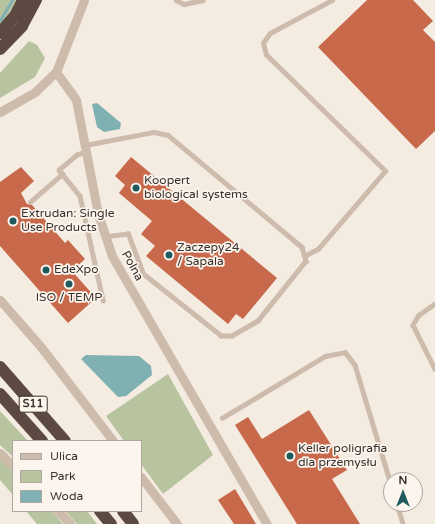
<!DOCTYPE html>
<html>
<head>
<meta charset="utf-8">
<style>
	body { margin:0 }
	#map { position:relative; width:435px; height:524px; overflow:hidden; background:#f4ebe1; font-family:"Varela Round",sans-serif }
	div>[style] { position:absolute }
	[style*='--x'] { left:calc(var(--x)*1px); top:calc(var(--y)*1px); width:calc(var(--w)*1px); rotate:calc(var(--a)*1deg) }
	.green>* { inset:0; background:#b8c4a0 }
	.water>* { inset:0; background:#7fb0b2 }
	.stream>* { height:3px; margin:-1.5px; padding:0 1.5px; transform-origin:1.5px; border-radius:1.5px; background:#7fb0b2 }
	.building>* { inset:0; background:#c8694b }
	.lane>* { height:4.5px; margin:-2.25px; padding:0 2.25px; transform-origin:2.25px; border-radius:2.25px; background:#cdbbac }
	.street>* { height:9px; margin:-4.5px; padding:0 4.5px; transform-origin:4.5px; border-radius:4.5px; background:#cdbbac }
	.highway>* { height:12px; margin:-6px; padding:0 6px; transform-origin:6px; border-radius:6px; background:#5c4a42 }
	.dots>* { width:11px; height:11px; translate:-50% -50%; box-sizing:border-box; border:2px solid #fbf5ee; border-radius:50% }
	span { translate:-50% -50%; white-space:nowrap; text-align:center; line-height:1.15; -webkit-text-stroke:3.5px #fbf5ee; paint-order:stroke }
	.shield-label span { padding:1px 3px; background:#fbf5ee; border:1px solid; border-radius:3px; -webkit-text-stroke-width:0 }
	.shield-label { font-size:11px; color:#3b302b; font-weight:700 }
	.poi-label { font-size:12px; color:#3b302b }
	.left { translate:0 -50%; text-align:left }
	.street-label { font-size:12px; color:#3b302b }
	.legend { position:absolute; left:12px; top:440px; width:130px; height:72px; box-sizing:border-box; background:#fbf5ee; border:1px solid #aea6a0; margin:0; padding:5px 7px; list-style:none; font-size:12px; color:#3b302b }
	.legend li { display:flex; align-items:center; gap:8px; height:20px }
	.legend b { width:20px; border:1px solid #aea6a0 }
	.north { position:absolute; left:383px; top:472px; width:40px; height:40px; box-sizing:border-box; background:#fbf5ee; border:1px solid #aea6a0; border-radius:50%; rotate:0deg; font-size:11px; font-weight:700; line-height:16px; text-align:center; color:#3b302b }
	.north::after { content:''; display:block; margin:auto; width:14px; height:18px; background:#1f5a5e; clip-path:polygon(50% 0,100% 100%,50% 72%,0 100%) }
</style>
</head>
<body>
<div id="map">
	<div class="green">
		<i style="clip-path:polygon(0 0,18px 0,0 27px)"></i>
		<i style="clip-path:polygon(29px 41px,37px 45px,45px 58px,35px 77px,0 98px,0 73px)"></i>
		<i style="clip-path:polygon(168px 374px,213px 455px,163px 494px,141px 464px,141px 441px,124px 441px,106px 416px)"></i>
		<i style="clip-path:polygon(0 411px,28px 441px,13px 441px,13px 457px,0 445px)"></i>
		<i style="clip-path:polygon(0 459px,13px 472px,13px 495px,0 480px)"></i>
		<i style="clip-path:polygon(26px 511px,52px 511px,63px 524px,37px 524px)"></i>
		<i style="clip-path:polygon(65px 511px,87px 511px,97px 524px,77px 524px)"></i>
	</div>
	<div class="water">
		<i style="clip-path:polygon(97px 103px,121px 123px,120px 129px,104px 132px,97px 127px,92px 104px)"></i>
		<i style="clip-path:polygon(86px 355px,139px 356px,151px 366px,152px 375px,126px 396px,118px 397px,81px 359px)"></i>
	</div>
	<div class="stream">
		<i style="--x:0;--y:20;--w:23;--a:-59"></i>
	</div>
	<div class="building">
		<i style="clip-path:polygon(367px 0,413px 0,433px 21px,423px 30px,435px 42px,435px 131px,416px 149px,318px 47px)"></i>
		<i style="clip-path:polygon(131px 157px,277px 278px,243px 319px,236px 314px,228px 324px,146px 256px,155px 246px,141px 234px,152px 221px,119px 193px,125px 185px,115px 176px)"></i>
		<i style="clip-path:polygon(21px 167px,34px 181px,21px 193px,27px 204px,32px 205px,65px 243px,68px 240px,85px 259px,72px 271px,96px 298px,68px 323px,0 246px,0 182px)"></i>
		<i style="clip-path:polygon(309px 410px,347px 470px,332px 479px,360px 524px,297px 524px,235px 425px,248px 417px,262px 439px)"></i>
		<i style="clip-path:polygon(235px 489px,256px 524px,234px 524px,218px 500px)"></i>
	</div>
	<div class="lane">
		<i style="--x:176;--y:0;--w:9;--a:27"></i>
		<i style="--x:184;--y:4;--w:19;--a:-12"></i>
		<i style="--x:85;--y:145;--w:70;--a:-10.7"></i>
		<i style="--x:154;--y:132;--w:14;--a:12"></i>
		<i style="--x:168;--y:135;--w:175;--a:39.9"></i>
		<i style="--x:302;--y:247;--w:15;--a:74"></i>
		<i style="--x:306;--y:261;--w:77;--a:128.7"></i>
		<i style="--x:258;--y:321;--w:30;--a:150"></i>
		<i style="--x:232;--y:336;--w:11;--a:180"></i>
		<i style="--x:221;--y:336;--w:100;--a:-141.5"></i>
		<i style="--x:143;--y:274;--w:43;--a:-110.6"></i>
		<i style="--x:128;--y:234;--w:23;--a:173"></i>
		<i style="--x:86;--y:152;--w:9;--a:162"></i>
		<i style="--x:77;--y:155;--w:23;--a:140"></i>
		<i style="--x:59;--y:170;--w:33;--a:51"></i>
		<i style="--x:80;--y:196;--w:107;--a:77.5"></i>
		<i style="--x:30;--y:202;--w:43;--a:-41.2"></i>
		<i style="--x:306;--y:255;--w:13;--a:-27"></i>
		<i style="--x:318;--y:249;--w:103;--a:-49.3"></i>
		<i style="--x:385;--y:171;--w:166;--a:-135.7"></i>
		<i style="--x:266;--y:55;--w:12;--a:-104"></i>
		<i style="--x:263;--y:43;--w:12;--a:-55"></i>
		<i style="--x:270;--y:33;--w:70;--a:-28"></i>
		<i style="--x:435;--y:304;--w:19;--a:145"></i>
		<i style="--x:419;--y:315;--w:12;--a:121"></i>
		<i style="--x:413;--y:325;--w:49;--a:63.4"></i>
		<i style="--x:222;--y:418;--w:120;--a:-31"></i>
		<i style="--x:325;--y:356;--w:20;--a:-11"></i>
		<i style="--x:345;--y:352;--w:16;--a:52"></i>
		<i style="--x:355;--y:365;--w:124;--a:73.2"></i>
		<i style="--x:397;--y:504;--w:21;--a:73"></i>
	</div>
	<div class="street">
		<i style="--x:56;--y:72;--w:34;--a:54"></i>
		<i style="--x:76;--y:100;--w:116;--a:79.1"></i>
		<i style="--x:98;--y:214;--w:44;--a:71.6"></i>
		<i style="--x:112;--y:256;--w:310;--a:60"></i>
		<i style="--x:0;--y:112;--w:40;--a:-29.7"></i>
		<i style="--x:35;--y:92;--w:29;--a:-44"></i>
		<i style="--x:56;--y:72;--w:77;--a:-68.7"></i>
		<i style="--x:0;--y:300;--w:62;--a:48.9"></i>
		<i style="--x:41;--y:347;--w:118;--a:52.5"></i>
		<i style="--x:0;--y:453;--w:18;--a:45"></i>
		<i style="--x:141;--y:477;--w:59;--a:52.5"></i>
		<i style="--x:58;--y:511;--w:18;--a:47"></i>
	</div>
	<div class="highway">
		<i style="--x:0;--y:33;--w:23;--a:-49"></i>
		<i style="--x:15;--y:16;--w:18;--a:-63"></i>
		<i style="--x:0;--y:49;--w:32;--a:-46"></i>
		<i style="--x:22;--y:26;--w:30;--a:-62"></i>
		<i style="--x:0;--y:367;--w:98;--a:48.7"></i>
		<i style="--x:0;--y:394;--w:63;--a:48.2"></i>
		<i style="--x:100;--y:511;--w:17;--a:50"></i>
		<i style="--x:123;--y:511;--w:16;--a:52"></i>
	</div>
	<div class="dots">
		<i style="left:136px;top:188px;background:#1f5a5e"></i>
		<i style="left:13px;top:221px;background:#1f5a5e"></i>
		<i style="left:169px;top:255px;background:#1f5a5e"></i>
		<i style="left:46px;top:270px;background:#1f5a5e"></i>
		<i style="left:69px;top:284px;background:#1f5a5e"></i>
		<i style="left:290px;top:456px;background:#1f5a5e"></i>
	</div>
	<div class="shield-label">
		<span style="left:33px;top:404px">S11</span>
	</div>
	<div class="poi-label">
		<span class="left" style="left:144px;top:188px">Koopert<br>biological systems</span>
		<span class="left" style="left:21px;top:221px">Extrudan: Single<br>Use Products</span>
		<span class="left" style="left:177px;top:255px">Zaczepy24<br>/ Sapala</span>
		<span class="left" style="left:54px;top:270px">EdeXpo</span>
		<span style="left:69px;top:298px">ISO / TEMP</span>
		<span class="left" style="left:298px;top:456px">Keller poligrafia<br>dla przemysłu</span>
	</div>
	<div class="street-label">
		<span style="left:132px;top:266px;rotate:61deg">Polna</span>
	</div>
	<ul class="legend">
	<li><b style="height:5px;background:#cdbbac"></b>Ulica</li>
	<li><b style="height:11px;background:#b8c4a0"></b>Park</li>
	<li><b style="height:11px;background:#7fb0b2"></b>Woda</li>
	</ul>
	<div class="north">N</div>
</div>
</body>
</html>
